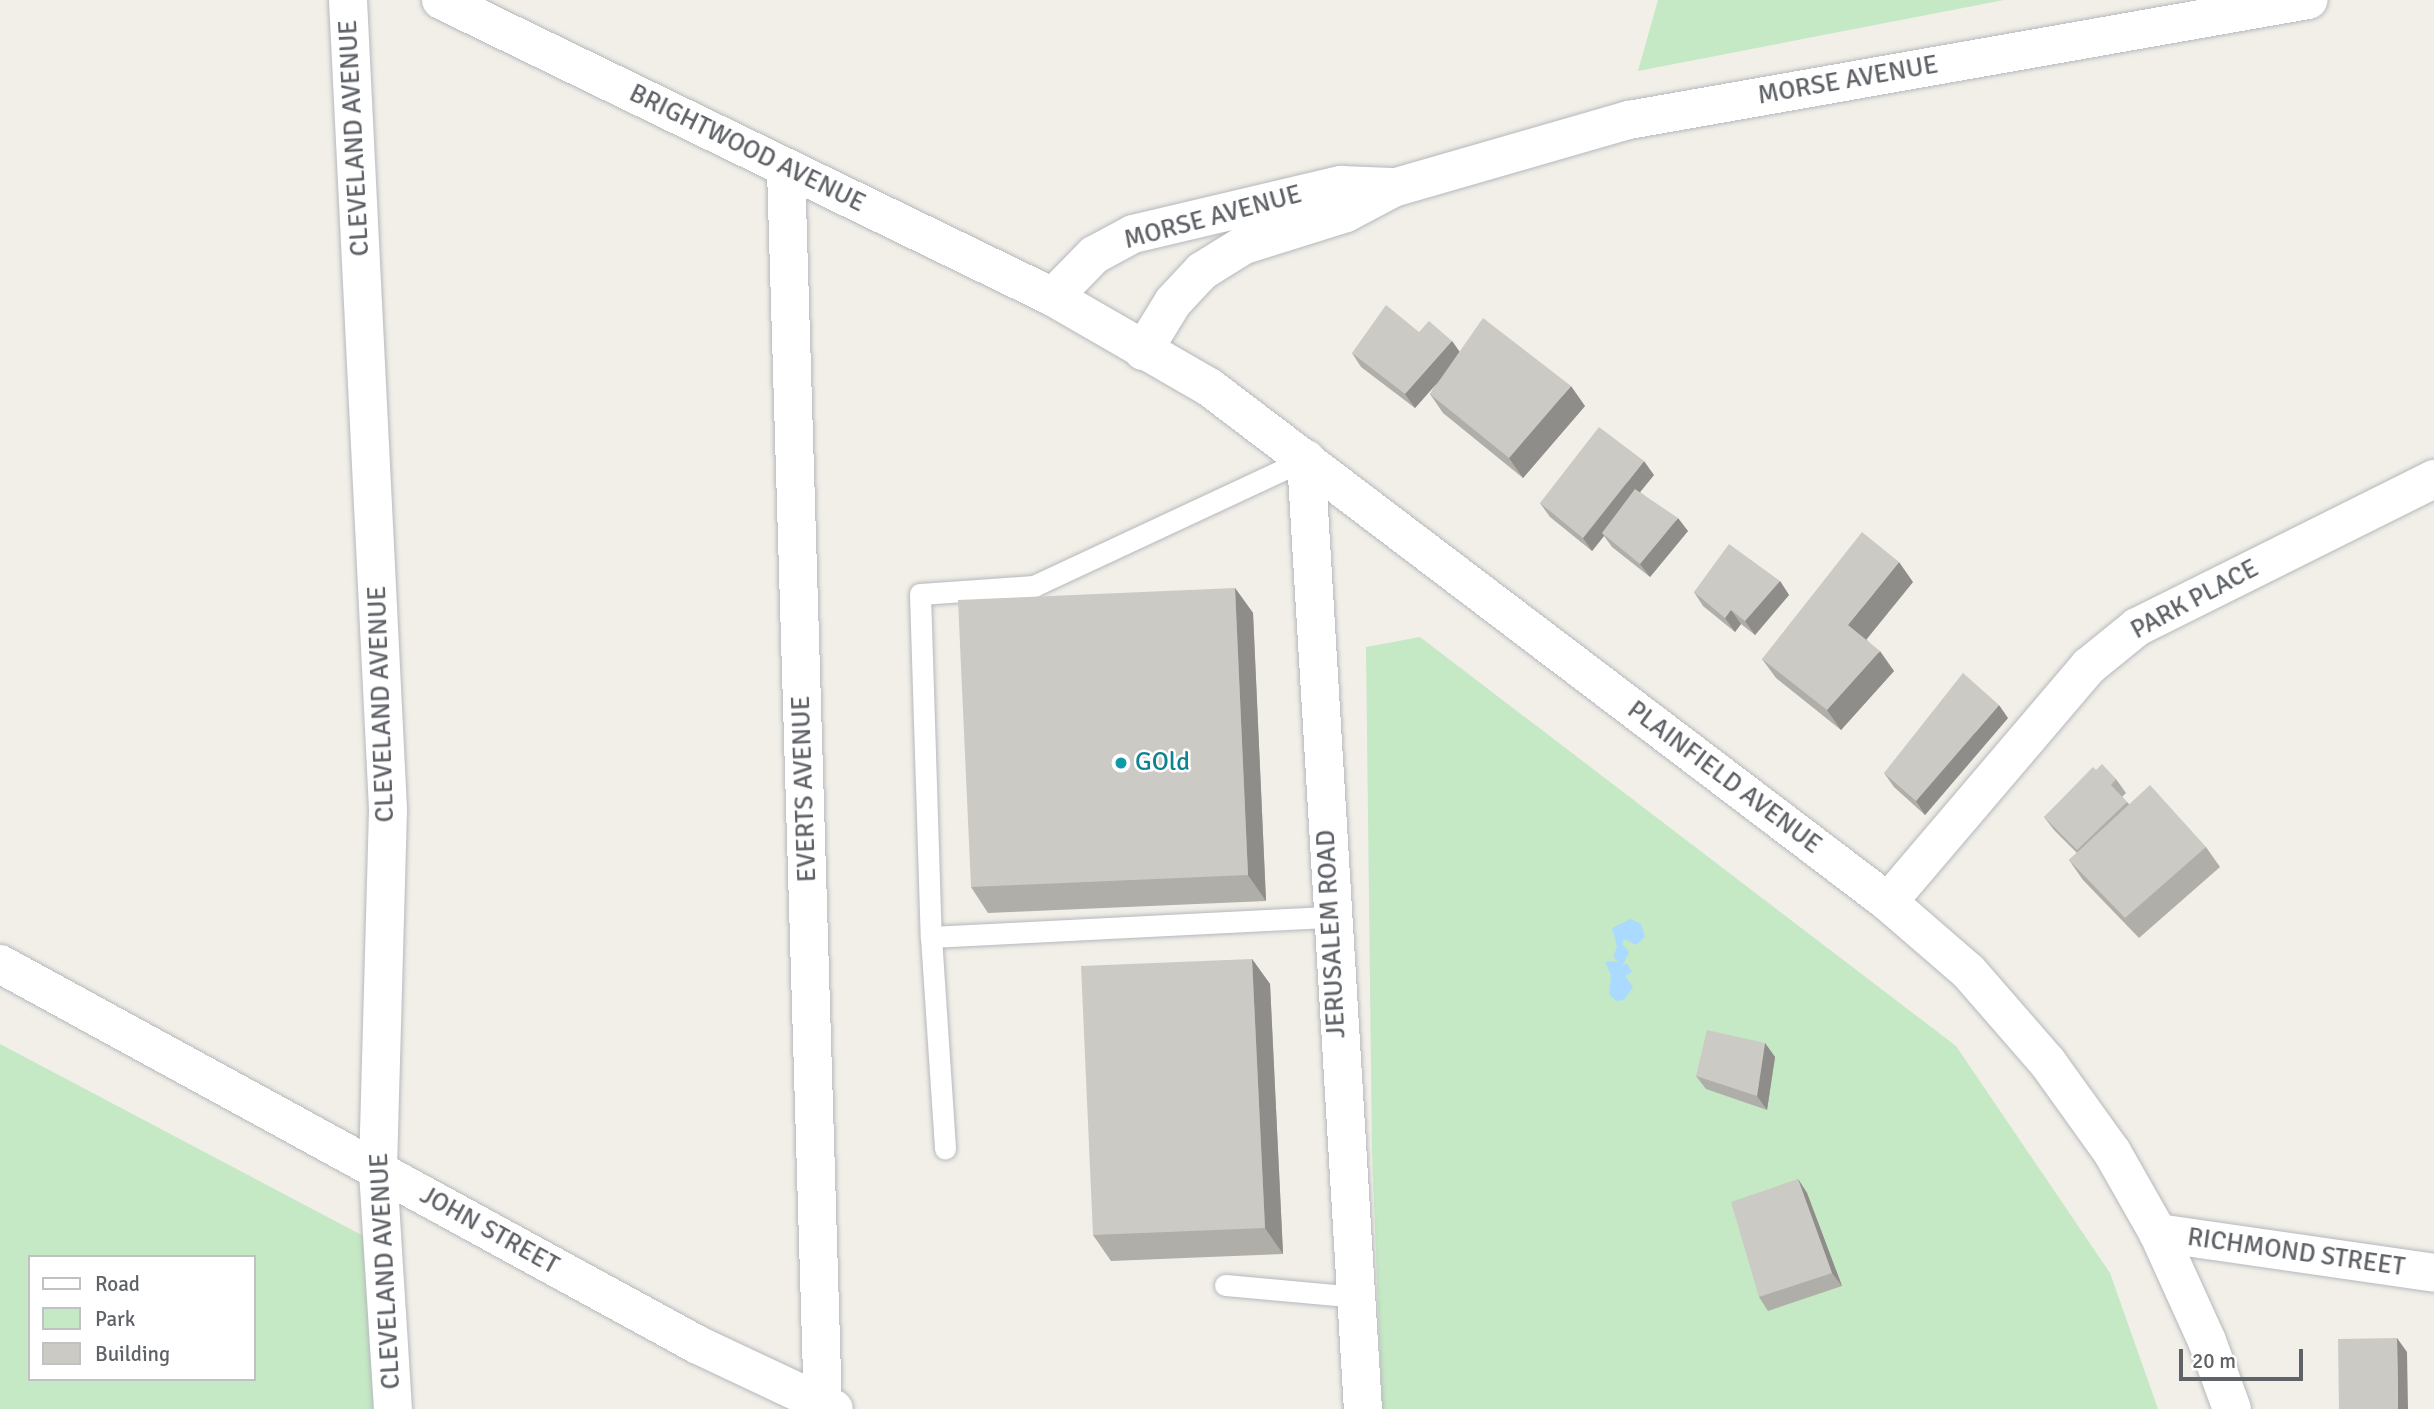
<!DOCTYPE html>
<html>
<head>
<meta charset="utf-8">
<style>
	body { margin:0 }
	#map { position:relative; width:2434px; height:1409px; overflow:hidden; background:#f1efe8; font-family:Signika,sans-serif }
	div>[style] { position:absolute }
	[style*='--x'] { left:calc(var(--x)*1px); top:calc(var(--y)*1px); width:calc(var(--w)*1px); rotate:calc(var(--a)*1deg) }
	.green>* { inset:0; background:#c5e8c5 }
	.water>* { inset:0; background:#aadaff }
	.roads { filter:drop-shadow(0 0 2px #b5b8bc) drop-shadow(0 0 2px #b5b8bc) }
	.lane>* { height:21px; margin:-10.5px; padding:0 10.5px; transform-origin:10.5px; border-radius:10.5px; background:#fff }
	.street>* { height:38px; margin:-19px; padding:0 19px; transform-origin:19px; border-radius:19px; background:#fff }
	.secondary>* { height:38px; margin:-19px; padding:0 19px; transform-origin:19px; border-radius:19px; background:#fff }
	.wall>* { inset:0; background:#afaea9 }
	.shaded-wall>* { inset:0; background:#8f8d8a }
	.building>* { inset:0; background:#cccac5 }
	.dots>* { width:19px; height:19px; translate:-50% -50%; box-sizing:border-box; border:4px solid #fff; border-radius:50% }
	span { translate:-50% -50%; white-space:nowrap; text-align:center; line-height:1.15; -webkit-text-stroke:5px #fff; paint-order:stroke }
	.street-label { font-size:26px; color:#5f6368 }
	.culture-label { font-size:26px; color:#0d838f }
	.left { translate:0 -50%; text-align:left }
	.legend { position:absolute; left:28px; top:1255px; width:228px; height:126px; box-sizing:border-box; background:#fff; border:2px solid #bfc1c3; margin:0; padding:9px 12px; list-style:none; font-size:21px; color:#5f6368 }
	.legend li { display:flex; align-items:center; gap:14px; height:35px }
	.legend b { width:35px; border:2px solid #bfc1c3 }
	.scale { position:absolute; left:2179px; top:1349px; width:124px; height:32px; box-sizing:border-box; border:4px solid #5f6368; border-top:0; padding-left:9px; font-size:21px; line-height:24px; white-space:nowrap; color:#5f6368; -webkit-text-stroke:5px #fff; paint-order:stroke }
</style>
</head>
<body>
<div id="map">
	<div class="green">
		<i style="clip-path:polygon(1658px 0,2004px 0,1638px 71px)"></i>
		<i style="clip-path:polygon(1420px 637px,1956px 1046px,2110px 1273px,2158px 1409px,1382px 1409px,1372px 1152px,1366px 647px)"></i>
		<i style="clip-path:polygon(evenodd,0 1044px,373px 1241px,380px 1409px,0 1409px,0 1044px,30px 1257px,254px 1257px,254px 1379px,30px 1379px,30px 1257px)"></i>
	</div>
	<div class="water">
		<i style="clip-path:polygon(1631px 919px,1641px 924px,1645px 937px,1636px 945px,1624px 939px,1622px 944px,1629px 952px,1623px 965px,1627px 963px,1632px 972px,1625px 976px,1633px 987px,1624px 1000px,1616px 1001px,1609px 994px,1611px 975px,1605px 962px,1618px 961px,1613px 957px,1617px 947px,1612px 928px)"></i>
	</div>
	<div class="roads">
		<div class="lane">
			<i style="--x:1306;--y:459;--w:300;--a:155"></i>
			<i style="--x:1034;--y:586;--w:114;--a:176"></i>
			<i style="--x:920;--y:594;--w:343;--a:88.2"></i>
			<i style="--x:931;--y:937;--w:400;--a:-2.9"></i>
			<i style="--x:931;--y:937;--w:212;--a:86.2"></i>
			<i style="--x:1225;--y:1285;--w:132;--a:5.2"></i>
		</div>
		<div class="street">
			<i style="--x:348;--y:0;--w:811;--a:87.17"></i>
			<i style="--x:388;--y:810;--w:361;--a:91.6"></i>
			<i style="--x:378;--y:1171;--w:238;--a:86.4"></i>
			<i style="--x:786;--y:169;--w:1241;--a:88.29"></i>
			<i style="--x:1888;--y:902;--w:310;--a:-49.6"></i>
			<i style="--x:2089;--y:666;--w:62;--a:-39.1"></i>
			<i style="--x:2137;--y:627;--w:332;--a:-26.5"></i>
			<i style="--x:0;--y:964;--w:795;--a:28.63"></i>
			<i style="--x:698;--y:1345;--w:150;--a:25.2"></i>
			<i style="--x:2158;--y:1233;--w:279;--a:8.2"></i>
		</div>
		<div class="secondary">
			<i style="--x:441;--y:0;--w:680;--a:25.89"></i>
			<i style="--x:1053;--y:297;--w:180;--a:30"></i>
			<i style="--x:1209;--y:387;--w:852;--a:37.18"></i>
			<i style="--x:1888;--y:902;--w:106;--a:40.8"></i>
			<i style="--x:1968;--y:971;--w:122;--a:49"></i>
			<i style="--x:2048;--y:1063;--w:110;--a:54.3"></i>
			<i style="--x:2112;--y:1152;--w:93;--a:60.4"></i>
			<i style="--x:2158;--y:1233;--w:119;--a:65.6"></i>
			<i style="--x:2207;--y:1341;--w:72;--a:69.8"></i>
			<i style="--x:1053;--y:297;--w:59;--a:-45.7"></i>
			<i style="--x:1094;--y:255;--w:44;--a:-28.3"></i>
			<i style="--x:1133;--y:234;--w:214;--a:-13.3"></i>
			<i style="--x:1341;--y:185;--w:50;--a:2.3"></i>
			<i style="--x:1143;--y:351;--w:57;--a:-58.5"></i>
			<i style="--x:1173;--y:302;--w:42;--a:-46.9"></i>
			<i style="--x:1202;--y:271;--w:49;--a:-31.8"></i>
			<i style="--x:1244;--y:245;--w:107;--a:-17.4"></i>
			<i style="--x:1346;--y:213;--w:53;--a:-28"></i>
			<i style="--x:1393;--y:188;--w:246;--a:-16.1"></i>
			<i style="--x:1629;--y:120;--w:690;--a:-10.02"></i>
			<i style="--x:1306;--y:459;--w:952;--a:86.57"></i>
		</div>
	</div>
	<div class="wall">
		<i style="clip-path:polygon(1419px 332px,1452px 341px,1459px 352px,1585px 406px,1523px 478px,1443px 413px,1430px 394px,1437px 383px,1415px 408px,1361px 367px,1352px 353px)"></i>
		<i style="clip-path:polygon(1654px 475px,1640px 492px,1688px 531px,1650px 577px,1612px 547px,1604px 536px,1592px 551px,1550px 517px,1540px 503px)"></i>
		<i style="clip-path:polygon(1780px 581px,1789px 595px,1755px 635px,1741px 624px,1735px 632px,1703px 606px,1694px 592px)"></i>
		<i style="clip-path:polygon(1913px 582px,1866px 639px,1894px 671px,1841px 730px,1776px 678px,1762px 659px)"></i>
		<i style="clip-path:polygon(1235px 588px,1253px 613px,1266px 901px,988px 913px,971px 887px)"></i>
		<i style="clip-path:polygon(2008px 718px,1925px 815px,1894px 787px,1884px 773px)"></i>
		<i style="clip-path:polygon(2096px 770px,2116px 779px,2126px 793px,2122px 797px,2129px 804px,2206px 847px,2220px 867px,2139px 938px,2083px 880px,2069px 860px,2077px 853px,2054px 830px,2044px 817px)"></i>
		<i style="clip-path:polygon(1252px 959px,1270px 984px,1283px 1254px,1111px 1261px,1093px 1235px)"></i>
		<i style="clip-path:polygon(1765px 1043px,1775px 1057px,1767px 1110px,1706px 1089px,1696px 1076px)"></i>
		<i style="clip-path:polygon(1798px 1179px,1807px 1193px,1842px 1286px,1768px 1311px,1759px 1297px)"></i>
	</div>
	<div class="shaded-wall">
		<i style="clip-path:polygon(1452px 341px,1462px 355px,1415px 408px,1405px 394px)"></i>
		<i style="clip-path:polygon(1571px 386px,1585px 406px,1523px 478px,1509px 458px)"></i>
		<i style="clip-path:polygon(1644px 461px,1654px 475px,1605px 535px,1602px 533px,1604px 536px,1592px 551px,1583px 538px)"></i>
		<i style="clip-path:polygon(1678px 518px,1688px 531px,1650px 577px,1640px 564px)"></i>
		<i style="clip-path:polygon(1899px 562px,1913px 582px,1862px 645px,1848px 625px)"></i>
		<i style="clip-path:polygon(1780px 581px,1789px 595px,1755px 635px,1745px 621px)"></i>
		<i style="clip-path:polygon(1235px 588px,1253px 613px,1266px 901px,1248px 875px)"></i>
		<i style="clip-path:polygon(1731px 610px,1741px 624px,1735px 632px,1725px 618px)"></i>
		<i style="clip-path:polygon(1880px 651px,1894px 671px,1841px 730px,1827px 710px)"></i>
		<i style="clip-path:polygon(1999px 705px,2008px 718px,1925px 815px,1916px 801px)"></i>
		<i style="clip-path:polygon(1252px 959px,1270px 984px,1283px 1254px,1265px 1228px)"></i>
		<i style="clip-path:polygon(1765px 1043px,1775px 1057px,1767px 1110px,1757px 1096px)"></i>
		<i style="clip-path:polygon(1798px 1179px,1807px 1193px,1842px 1286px,1832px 1273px)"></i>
		<i style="clip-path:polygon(2397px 1338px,2407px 1352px,2408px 1409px,2398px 1409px)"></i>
	</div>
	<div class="building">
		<i style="clip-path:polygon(1386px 305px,1419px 332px,1429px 321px,1452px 341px,1405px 394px,1352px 353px)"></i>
		<i style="clip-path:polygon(1483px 318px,1571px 386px,1509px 458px,1430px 394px)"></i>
		<i style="clip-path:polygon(1599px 427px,1644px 461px,1583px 538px,1540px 503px)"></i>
		<i style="clip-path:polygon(1635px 489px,1678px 518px,1640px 564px,1602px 533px)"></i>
		<i style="clip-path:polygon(1862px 532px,1899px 562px,1848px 625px,1880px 651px,1827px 710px,1762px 659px)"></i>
		<i style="clip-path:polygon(1729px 544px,1780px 581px,1745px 621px,1731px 610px,1725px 618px,1694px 592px)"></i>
		<i style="clip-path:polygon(1235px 588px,1248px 875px,971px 887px,958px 600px)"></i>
		<i style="clip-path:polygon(1963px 673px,1999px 705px,1916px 801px,1884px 773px)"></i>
		<i style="clip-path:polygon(2102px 764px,2116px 779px,2111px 785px,2127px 802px,2077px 850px,2044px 817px,2093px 767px,2096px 770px)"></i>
		<i style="clip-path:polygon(2150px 785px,2206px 847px,2125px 918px,2069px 860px)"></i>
		<i style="clip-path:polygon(1252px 959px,1265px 1228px,1093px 1235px,1081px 966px)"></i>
		<i style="clip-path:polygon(1707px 1030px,1765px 1043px,1757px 1096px,1696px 1076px)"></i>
		<i style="clip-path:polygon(1798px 1179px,1832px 1273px,1759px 1297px,1731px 1202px)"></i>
		<i style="clip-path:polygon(2397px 1338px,2398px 1409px,2339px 1409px,2338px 1339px)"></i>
	</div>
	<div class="dots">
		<i style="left:1121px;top:763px;background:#0f9aa8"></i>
	</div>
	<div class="street-label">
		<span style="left:1848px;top:81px;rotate:-10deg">MORSE AVENUE</span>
		<span style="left:355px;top:138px;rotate:-93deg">CLEVELAND AVENUE</span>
		<span style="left:747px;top:149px;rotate:26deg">BRIGHTWOOD AVENUE</span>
		<span style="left:1213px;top:218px;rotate:-15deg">MORSE AVENUE</span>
		<span style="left:2195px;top:600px;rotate:-28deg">PARK PLACE</span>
		<span style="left:382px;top:704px;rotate:-92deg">CLEVELAND AVENUE</span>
		<span style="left:1724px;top:778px;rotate:37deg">PLAINFIELD AVENUE</span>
		<span style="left:805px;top:789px;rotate:-92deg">EVERTS AVENUE</span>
		<span style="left:1332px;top:934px;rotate:-93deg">JERUSALEM ROAD</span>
		<span style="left:489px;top:1231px;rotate:29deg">JOHN STREET</span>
		<span style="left:2296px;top:1253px;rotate:8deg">RICHMOND STREET</span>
		<span style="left:386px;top:1271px;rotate:-93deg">CLEVELAND AVENUE</span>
	</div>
	<div class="culture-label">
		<span class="left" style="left:1135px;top:763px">GOld</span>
	</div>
	<ul class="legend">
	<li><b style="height:9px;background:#fff"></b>Road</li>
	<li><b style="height:19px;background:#c5e8c5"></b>Park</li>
	<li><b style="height:19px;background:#cccac5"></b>Building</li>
	</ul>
	<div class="scale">20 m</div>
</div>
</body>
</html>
